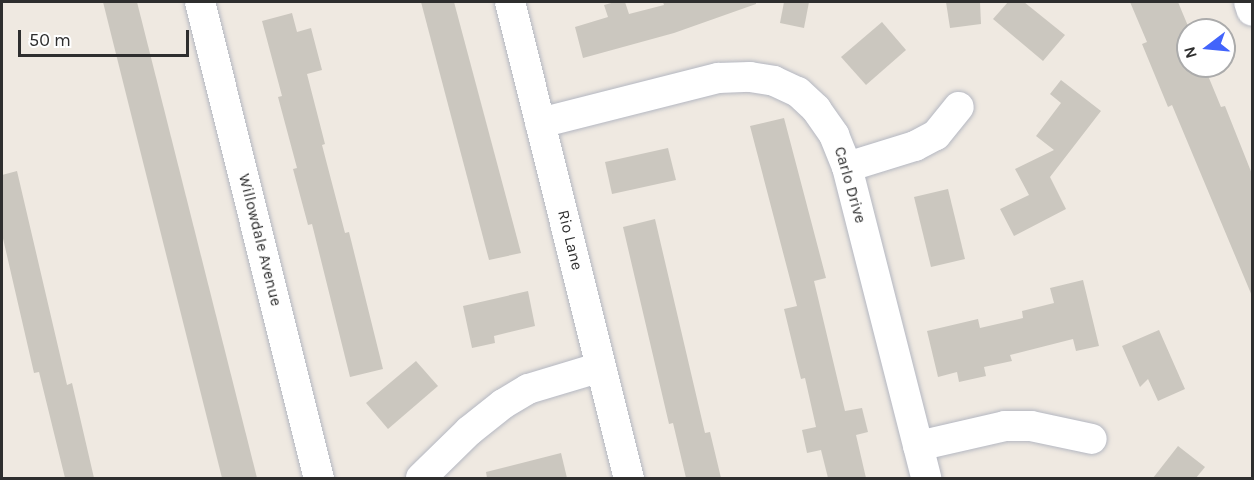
<!DOCTYPE html>
<html>
<head>
<meta charset="utf-8">
<style>
	body { margin:0 }
	#map { position:relative; width:1254px; height:480px; overflow:hidden; background:#efe9e1; font-family:Karla,sans-serif }
	div>[style] { position:absolute }
	[style*='--x'] { left:calc(var(--x)*1px); top:calc(var(--y)*1px); width:calc(var(--w)*1px); rotate:calc(var(--a)*1deg) }
	.building>* { inset:0; background:#cbc7bf }
	.roads { filter:drop-shadow(0 0 2px #b4b7c1) drop-shadow(0 0 2px #b4b7c1) }
	.minor>* { height:30px; margin:-15px; padding:0 15px; transform-origin:15px; border-radius:15px; background:#fff }
	span { translate:-50% -50%; white-space:nowrap; text-align:center; line-height:1.15; -webkit-text-stroke:6px #fff; paint-order:stroke }
	.street-label { font-size:16px; color:#2e2e2e }
	.frame { position:absolute; inset:0; border:3px solid #2e2e2e; pointer-events:none }
	.north { position:absolute; left:1176px; top:18px; width:60px; height:60px; box-sizing:border-box; background:#fff; border:2px solid #ababab; border-radius:50%; rotate:254deg; font-size:16px; font-weight:700; line-height:24px; text-align:center; color:#2e2e2e }
	.north::after { content:''; display:block; margin:auto; width:21px; height:27px; background:#4264fb; clip-path:polygon(50% 0,100% 100%,50% 72%,0 100%) }
	.scale { position:absolute; left:18px; top:30px; width:171px; height:27px; box-sizing:border-box; border:3px solid #2e2e2e; border-top:0; padding-left:8px; font-size:18px; line-height:21px; white-space:nowrap; color:#2e2e2e; -webkit-text-stroke:4px #fff; paint-order:stroke }
</style>
</head>
<body>
<div id="map">
	<div class="building">
		<i style="clip-path:polygon(103px 2px,137px 2px,257px 478px,222px 478px)"></i>
		<i style="clip-path:polygon(421px 2px,454px 2px,521px 253px,489px 260px)"></i>
		<i style="clip-path:polygon(615px 2px,625px 2px,629px 14px,664px 5px,663px 2px,756px 2px,756px 4px,674px 33px,583px 58px,575px 27px,608px 17px,604px 5px)"></i>
		<i style="clip-path:polygon(784px 2px,809px 2px,804px 28px,780px 23px)"></i>
		<i style="clip-path:polygon(946px 2px,980px 2px,981px 24px,950px 28px)"></i>
		<i style="clip-path:polygon(1008px 2px,1024px 2px,1065px 35px,1043px 61px,993px 19px)"></i>
		<i style="clip-path:polygon(1130px 2px,1178px 2px,1188px 26px,1188px 66px,1204px 66px,1221px 107px,1225px 106px,1252px 174px,1252px 296px,1172px 105px,1168px 107px,1142px 44px,1147px 42px)"></i>
		<i style="clip-path:polygon(292px 13px,297px 32px,311px 28px,322px 70px,307px 74px,325px 144px,322px 145px,345px 233px,349px 232px,383px 369px,350px 377px,312px 224px,308px 225px,293px 169px,297px 168px,278px 97px,282px 96px,262px 21px)"></i>
		<i style="clip-path:polygon(882px 22px,906px 50px,866px 85px,841px 57px)"></i>
		<i style="clip-path:polygon(1061px 80px,1101px 111px,1050px 177px,1066px 209px,1014px 236px,1000px 209px,1029px 195px,1015px 169px,1054px 150px,1036px 136px,1061px 103px,1050px 94px)"></i>
		<i style="clip-path:polygon(784px 118px,826px 278px,814px 281px,845px 411px,862px 408px,868px 432px,856px 435px,866px 478px,828px 478px,821px 450px,807px 453px,802px 430px,816px 427px,805px 378px,801px 379px,784px 309px,797px 306px,750px 126px)"></i>
		<i style="clip-path:polygon(668px 148px,676px 180px,612px 194px,605px 162px)"></i>
		<i style="clip-path:polygon(17px 171px,67px 385px,72px 383px,94px 478px,65px 478px,39px 372px,34px 373px,2px 234px,2px 175px)"></i>
		<i style="clip-path:polygon(948px 189px,965px 259px,931px 267px,914px 197px)"></i>
		<i style="clip-path:polygon(655px 219px,705px 433px,710px 432px,721px 478px,686px 478px,673px 423px,669px 424px,623px 227px)"></i>
		<i style="clip-path:polygon(1083px 280px,1099px 346px,1076px 351px,1073px 339px,1010px 355px,1012px 361px,984px 367px,986px 376px,959px 382px,957px 372px,938px 377px,927px 331px,978px 319px,980px 328px,1023px 318px,1022px 311px,1054px 303px,1050px 288px)"></i>
		<i style="clip-path:polygon(528px 291px,535px 326px,494px 336px,495px 343px,472px 348px,463px 306px)"></i>
		<i style="clip-path:polygon(1159px 330px,1185px 389px,1158px 401px,1148px 379px,1140px 387px,1122px 346px)"></i>
		<i style="clip-path:polygon(416px 361px,438px 386px,388px 429px,366px 403px)"></i>
		<i style="clip-path:polygon(1178px 446px,1205px 467px,1196px 478px,1153px 478px)"></i>
		<i style="clip-path:polygon(561px 453px,567px 478px,487px 478px,486px 472px)"></i>
	</div>
	<div class="roads">
		<div class="minor">
			<i style="--x:200;--y:2;--w:491;--a:76"></i>
			<i style="--x:510;--y:2;--w:491;--a:76"></i>
			<i style="--x:1249;--y:2;--w:9;--a:72"></i>
			<i style="--x:540;--y:123;--w:184;--a:-14.2"></i>
			<i style="--x:718;--y:78;--w:32;--a:-2"></i>
			<i style="--x:750;--y:77;--w:24;--a:9"></i>
			<i style="--x:774;--y:81;--w:26;--a:25"></i>
			<i style="--x:798;--y:92;--w:25;--a:43"></i>
			<i style="--x:816;--y:109;--w:32;--a:55"></i>
			<i style="--x:834;--y:135;--w:35;--a:68"></i>
			<i style="--x:847;--y:167;--w:321;--a:75.7"></i>
			<i style="--x:847;--y:167;--w:71;--a:-17.2"></i>
			<i style="--x:915;--y:146;--w:24;--a:-28"></i>
			<i style="--x:936;--y:135;--w:36;--a:-51"></i>
			<i style="--x:918;--y:446;--w:89;--a:-12.9"></i>
			<i style="--x:1005;--y:426;--w:26;--a:0"></i>
			<i style="--x:1031;--y:426;--w:62;--a:12"></i>
			<i style="--x:421;--y:478;--w:67;--a:-44.4"></i>
			<i style="--x:469;--y:431;--w:43;--a:-38.5"></i>
			<i style="--x:503;--y:404;--w:29;--a:-31"></i>
			<i style="--x:528;--y:389;--w:76;--a:-16.8"></i>
		</div>
	</div>
	<div class="street-label">
		<span style="left:850px;top:185px;rotate:74deg">Carlo Drive</span>
		<span style="left:260px;top:240px;rotate:76deg">Willowdale Avenue</span>
		<span style="left:570px;top:240px;rotate:76deg">Rio Lane</span>
	</div>
	<div class="frame"></div>
	<div class="north">N</div>
	<div class="scale">50 m</div>
</div>
</body>
</html>
